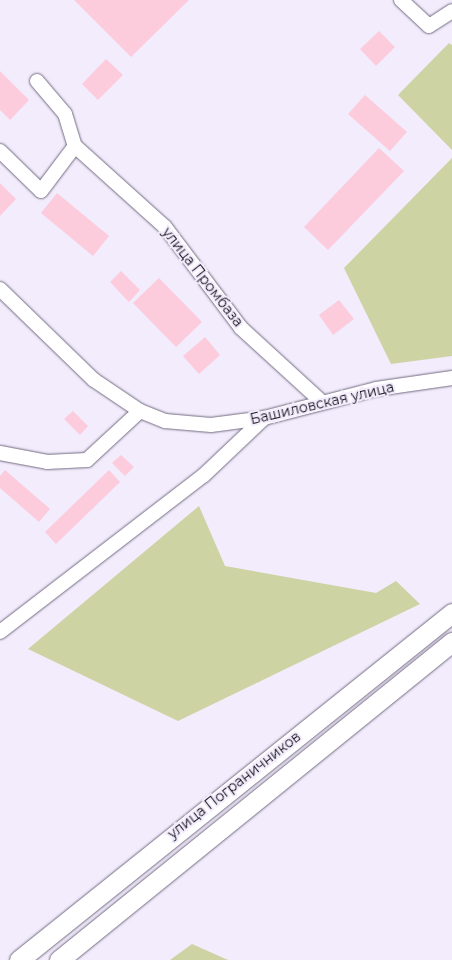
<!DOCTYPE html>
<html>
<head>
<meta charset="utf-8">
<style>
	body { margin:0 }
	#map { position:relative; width:452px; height:960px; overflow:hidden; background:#f2ecfc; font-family:Montserrat,sans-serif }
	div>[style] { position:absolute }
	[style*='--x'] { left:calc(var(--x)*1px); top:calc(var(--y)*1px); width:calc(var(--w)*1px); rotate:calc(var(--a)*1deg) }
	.green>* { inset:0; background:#cdd3a3 }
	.building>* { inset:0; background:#fccbdc }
	.roads { filter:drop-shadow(0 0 1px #746b82) drop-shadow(0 0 1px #746b82) }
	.minor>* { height:14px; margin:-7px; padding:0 7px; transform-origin:7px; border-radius:7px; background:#fff }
	.major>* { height:19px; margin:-9.5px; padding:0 9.5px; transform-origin:9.5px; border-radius:9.5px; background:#fff }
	span { translate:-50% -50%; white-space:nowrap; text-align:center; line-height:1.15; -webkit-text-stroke:4px #f2ecfc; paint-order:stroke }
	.street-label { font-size:14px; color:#16131c }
</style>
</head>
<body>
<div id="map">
	<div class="green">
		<i style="clip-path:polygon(449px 43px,452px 45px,452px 150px,398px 95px)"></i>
		<i style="clip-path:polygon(452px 158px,452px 356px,391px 364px,344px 268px)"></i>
		<i style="clip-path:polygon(199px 506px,225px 566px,376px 593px,396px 581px,420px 604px,178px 721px,28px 649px)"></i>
		<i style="clip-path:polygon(192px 944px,228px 960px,170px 960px)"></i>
	</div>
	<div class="building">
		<i style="clip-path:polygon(74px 0,189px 0,131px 57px)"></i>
		<i style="clip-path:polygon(379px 31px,395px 47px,376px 66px,360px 49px)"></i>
		<i style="clip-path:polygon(106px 59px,123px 75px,98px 100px,82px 84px)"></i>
		<i style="clip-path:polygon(0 71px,29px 100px,10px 120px,0 110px)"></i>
		<i style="clip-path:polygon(365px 95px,407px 132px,390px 151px,348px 114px)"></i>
		<i style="clip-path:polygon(379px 148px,404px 171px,328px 250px,304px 227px)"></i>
		<i style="clip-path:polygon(0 183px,16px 199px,0 216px)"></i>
		<i style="clip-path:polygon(57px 193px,109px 236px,93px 256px,41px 213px)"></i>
		<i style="clip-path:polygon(121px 271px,140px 290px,129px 302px,110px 282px)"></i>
		<i style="clip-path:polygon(159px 278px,202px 322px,176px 347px,133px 303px)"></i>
		<i style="clip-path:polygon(339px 300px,354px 319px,333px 335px,319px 315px)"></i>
		<i style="clip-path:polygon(205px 337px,220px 355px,199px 374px,183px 356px)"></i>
		<i style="clip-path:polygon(73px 411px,88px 426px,80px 435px,64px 419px)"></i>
		<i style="clip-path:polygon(121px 455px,134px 467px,125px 476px,112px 463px)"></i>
		<i style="clip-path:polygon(5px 470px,50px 509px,39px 522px,0 488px,0 476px)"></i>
		<i style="clip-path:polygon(109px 470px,120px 482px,56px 544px,45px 532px)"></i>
	</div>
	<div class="roads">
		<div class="minor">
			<i style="--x:401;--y:0;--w:38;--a:43"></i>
			<i style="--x:429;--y:26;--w:27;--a:-33"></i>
			<i style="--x:37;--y:81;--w:43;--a:49.7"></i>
			<i style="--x:65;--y:114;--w:34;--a:73"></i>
			<i style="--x:75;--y:146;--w:121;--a:42"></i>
			<i style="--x:165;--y:227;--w:126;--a:53"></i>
			<i style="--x:241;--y:328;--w:108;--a:42.4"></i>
			<i style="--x:0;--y:151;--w:57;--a:44.3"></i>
			<i style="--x:41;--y:191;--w:56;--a:-52.9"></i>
			<i style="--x:0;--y:289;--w:131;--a:44.1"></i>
			<i style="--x:94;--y:380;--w:55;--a:34"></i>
			<i style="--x:140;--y:411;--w:27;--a:22"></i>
			<i style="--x:165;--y:421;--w:46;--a:5"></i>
			<i style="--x:211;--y:425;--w:53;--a:-7.5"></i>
			<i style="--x:264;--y:418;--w:116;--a:-14.5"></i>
			<i style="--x:376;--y:389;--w:77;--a:-8.2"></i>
			<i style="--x:0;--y:453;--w:48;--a:10.8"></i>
			<i style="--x:47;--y:462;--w:40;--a:-2.9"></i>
			<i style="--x:87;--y:460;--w:72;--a:-42.8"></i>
			<i style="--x:0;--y:632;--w:257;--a:-37.6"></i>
			<i style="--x:204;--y:475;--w:83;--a:-43.5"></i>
		</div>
		<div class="major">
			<i style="--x:19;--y:960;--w:555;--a:-38.71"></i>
			<i style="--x:59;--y:960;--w:506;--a:-38.98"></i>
		</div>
	</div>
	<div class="street-label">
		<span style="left:203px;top:277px;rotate:52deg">улица Промбаза</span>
		<span style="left:322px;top:403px;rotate:-13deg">Башиловская улица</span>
		<span style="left:234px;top:785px;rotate:-38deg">улица Пограничников</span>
	</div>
</div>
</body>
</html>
